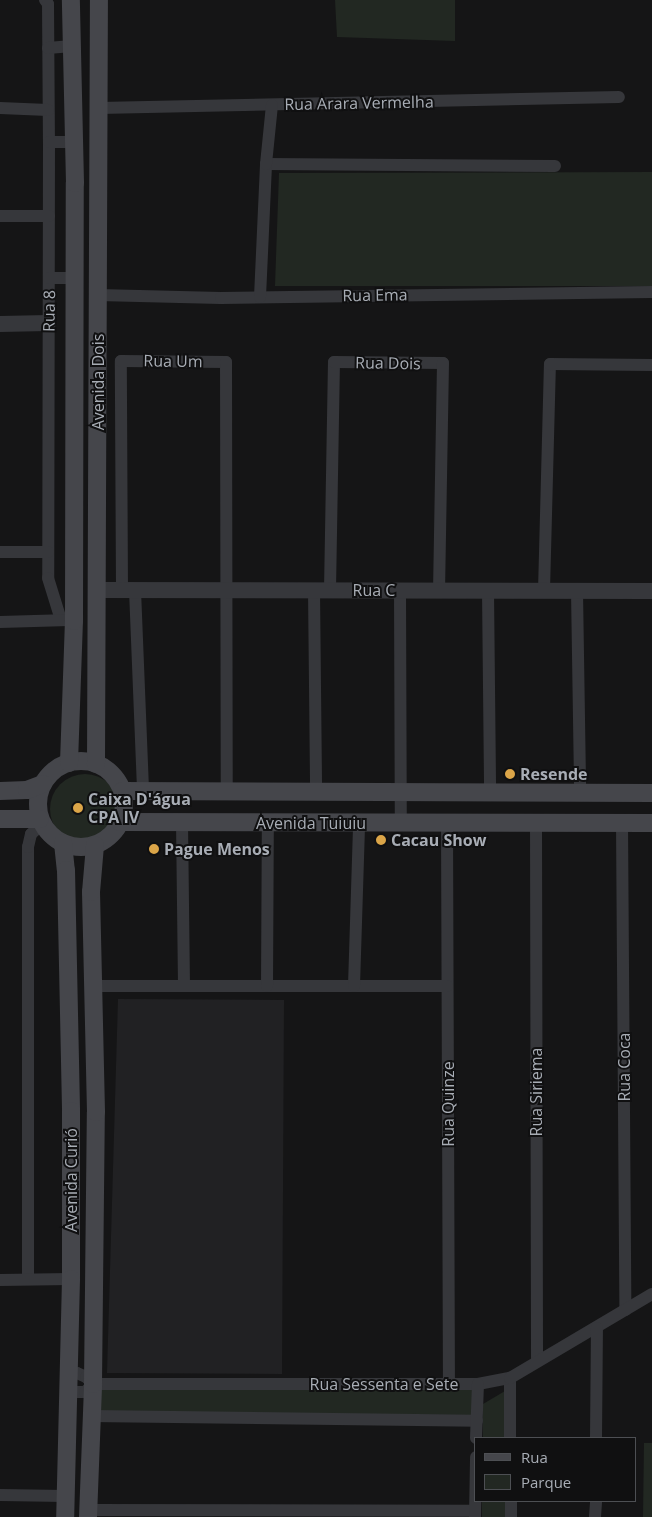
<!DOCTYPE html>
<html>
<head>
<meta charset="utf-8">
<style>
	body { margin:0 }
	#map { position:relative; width:652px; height:1517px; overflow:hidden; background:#151516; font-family:"Open Sans",sans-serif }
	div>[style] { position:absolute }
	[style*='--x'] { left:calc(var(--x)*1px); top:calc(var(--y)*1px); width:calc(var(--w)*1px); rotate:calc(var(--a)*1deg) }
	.built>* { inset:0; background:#212123 }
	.green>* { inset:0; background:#222822 }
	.round { border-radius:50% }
	.minor>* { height:12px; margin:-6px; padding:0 6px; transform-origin:6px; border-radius:6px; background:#36373b }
	.tertiary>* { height:16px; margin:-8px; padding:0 8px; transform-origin:8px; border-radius:8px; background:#36373b }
	.secondary>* { height:18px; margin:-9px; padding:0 9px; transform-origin:9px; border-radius:9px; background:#45464b }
	.secondary>.ring { margin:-9px; padding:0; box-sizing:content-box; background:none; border:18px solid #45464b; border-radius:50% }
	.dots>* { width:14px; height:14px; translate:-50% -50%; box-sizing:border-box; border:2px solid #101011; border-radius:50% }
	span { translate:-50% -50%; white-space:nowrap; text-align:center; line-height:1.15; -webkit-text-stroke:4px #101011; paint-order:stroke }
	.street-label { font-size:16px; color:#a8adb5 }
	.poi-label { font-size:16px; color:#a8adb5; font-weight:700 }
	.left { translate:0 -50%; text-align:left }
	.legend { position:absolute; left:474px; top:1437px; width:162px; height:65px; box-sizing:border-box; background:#101011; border:1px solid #4d4f53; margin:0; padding:6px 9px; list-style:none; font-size:15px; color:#a8adb5 }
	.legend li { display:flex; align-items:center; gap:10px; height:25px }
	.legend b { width:25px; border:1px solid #4d4f53 }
</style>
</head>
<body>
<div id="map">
	<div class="built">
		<i style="clip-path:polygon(118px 999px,284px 1000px,282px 1374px,107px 1373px)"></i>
	</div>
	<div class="green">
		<i style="clip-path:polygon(335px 0,455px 0,455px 41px,337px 37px)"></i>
		<i style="clip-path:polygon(652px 172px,652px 286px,275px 286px,279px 173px)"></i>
		<i class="round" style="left:50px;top:774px;width:70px;height:70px"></i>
		<i style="clip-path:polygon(97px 1387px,472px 1390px,472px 1415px,97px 1413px)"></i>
		<i style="clip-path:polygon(505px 1391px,506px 1438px,483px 1438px,483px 1404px)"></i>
		<i style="clip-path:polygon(644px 1443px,652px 1443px,652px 1517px,643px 1517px)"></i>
		<i style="clip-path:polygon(482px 1501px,506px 1501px,506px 1517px,482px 1517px)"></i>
	</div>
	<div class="minor">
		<i style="--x:45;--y:0;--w:5;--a:53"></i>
		<i style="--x:48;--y:4;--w:138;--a:89.6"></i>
		<i style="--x:49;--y:142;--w:436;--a:90.1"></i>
		<i style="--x:48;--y:578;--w:44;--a:72.8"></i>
		<i style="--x:48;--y:48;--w:24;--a:-5"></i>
		<i style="--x:0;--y:108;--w:48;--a:2.4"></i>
		<i style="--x:99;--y:108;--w:520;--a:-1.21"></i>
		<i style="--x:49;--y:142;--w:25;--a:0"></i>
		<i style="--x:266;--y:164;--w:289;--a:0.4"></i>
		<i style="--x:0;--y:216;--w:49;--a:0"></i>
		<i style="--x:49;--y:278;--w:26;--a:0"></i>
		<i style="--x:98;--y:295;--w:123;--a:1.4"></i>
		<i style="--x:221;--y:298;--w:431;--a:-0.8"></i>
		<i style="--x:260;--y:297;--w:133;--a:-87.4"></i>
		<i style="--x:266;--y:164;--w:59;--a:-84.2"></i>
		<i style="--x:0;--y:552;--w:48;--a:0"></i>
		<i style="--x:122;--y:590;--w:229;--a:-90.3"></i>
		<i style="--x:121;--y:361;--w:105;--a:0.5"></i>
		<i style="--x:226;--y:362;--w:429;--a:89.9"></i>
		<i style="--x:135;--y:590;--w:200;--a:87.7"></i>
		<i style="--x:314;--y:590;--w:201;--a:89.4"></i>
		<i style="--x:330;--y:590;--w:228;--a:-89"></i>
		<i style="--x:334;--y:362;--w:109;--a:0.5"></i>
		<i style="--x:443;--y:363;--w:228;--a:91"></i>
		<i style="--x:400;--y:590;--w:233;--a:89.8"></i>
		<i style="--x:488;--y:591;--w:201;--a:89.4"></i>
		<i style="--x:544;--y:591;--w:227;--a:-88.5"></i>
		<i style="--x:550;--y:364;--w:102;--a:0.6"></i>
		<i style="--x:577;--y:591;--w:201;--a:89.1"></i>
		<i style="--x:0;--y:622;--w:69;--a:-1.7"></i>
		<i style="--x:182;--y:822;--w:164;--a:89.3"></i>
		<i style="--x:447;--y:823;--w:561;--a:89.8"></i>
		<i style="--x:536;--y:823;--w:538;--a:89.89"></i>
		<i style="--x:622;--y:823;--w:487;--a:89.6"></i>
		<i style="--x:93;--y:986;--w:354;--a:0"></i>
		<i style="--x:267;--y:986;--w:164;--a:-89.7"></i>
		<i style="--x:354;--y:986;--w:163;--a:-88.2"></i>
		<i style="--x:28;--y:1279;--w:432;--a:-90"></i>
		<i style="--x:28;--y:847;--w:13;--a:-77"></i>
		<i style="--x:31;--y:834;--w:15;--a:-42"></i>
		<i style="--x:0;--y:1280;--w:71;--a:-0.8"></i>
		<i style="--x:68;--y:1374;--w:9;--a:-6"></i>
		<i style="--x:77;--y:1373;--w:10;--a:24"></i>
		<i style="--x:86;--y:1377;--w:10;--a:45"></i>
		<i style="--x:510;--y:1378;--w:60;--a:90"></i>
		<i style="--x:67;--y:1392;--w:18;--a:0"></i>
		<i style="--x:85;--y:1392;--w:11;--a:-45"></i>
		<i style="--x:93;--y:1384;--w:385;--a:0"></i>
		<i style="--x:478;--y:1384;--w:33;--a:-11"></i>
		<i style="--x:510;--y:1378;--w:165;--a:-30.6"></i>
		<i style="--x:90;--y:1416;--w:387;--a:0.7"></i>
		<i style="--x:476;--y:1438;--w:54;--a:-87.9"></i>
		<i style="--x:596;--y:1438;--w:110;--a:-89.5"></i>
		<i style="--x:0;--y:1495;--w:65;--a:0.9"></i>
		<i style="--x:511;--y:1501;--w:16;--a:90"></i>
		<i style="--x:88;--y:1510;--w:386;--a:0.1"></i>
		<i style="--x:475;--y:1517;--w:60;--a:-89"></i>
		<i style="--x:595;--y:1517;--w:16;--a:-86"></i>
	</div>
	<div class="tertiary">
		<i style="--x:0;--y:324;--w:48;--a:-1.2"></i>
		<i style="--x:97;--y:590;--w:555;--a:0.1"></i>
	</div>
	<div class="secondary">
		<i class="ring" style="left:38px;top:761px;width:68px;height:68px"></i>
		<i style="--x:69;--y:763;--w:142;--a:-88"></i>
		<i style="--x:74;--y:621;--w:438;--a:-89.9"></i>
		<i style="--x:75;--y:183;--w:183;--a:-91.3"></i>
		<i style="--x:96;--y:764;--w:764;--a:-89.78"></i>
		<i style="--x:0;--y:791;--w:27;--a:-2"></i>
		<i style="--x:27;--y:790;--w:17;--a:-21"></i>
		<i style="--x:122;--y:791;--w:530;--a:0.22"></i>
		<i style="--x:0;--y:819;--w:40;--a:0"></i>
		<i style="--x:120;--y:822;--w:532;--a:0.11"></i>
		<i style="--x:63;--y:843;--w:27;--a:84"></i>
		<i style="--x:66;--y:870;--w:241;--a:88.8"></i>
		<i style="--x:71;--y:1111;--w:168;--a:90"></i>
		<i style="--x:71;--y:1279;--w:238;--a:91.4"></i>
		<i style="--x:88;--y:1517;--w:133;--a:-87.8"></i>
		<i style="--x:93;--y:1384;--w:272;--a:-89.4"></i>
		<i style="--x:96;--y:1112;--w:220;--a:-91.3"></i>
		<i style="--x:91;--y:892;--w:47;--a:-85.1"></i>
	</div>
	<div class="dots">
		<i style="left:510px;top:774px;background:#dba548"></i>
		<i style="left:78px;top:808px;background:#dba548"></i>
		<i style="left:381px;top:840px;background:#dba548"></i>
		<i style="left:154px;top:849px;background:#dba548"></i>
	</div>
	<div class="street-label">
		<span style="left:359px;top:103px;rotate:-1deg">Rua Arara Vermelha</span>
		<span style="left:375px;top:295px;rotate:-1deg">Rua Ema</span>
		<span style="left:49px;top:311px;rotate:-89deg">Rua 8</span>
		<span style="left:173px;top:361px;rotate:1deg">Rua Um</span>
		<span style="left:388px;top:363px;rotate:1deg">Rua Dois</span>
		<span style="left:98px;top:382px;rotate:-90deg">Avenida Dois</span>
		<span style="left:374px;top:590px">Rua C</span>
		<span style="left:311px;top:823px">Avenida Tuiuiu</span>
		<span style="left:624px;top:1067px;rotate:-90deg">Rua Coca</span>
		<span style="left:536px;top:1092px;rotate:-90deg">Rua Siriema</span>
		<span style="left:448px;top:1104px;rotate:-90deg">Rua Quinze</span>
		<span style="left:71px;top:1180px;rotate:-90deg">Avenida Curió</span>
		<span style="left:384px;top:1384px">Rua Sessenta e Sete</span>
	</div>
	<div class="poi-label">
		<span class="left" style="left:520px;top:774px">Resende</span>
		<span class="left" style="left:88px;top:808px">Caixa D'água<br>CPA IV</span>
		<span class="left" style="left:391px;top:840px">Cacau Show</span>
		<span class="left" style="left:164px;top:849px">Pague Menos</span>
	</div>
	<ul class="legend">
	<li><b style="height:6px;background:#45464b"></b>Rua</li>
	<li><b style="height:14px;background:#222822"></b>Parque</li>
	</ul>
</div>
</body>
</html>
